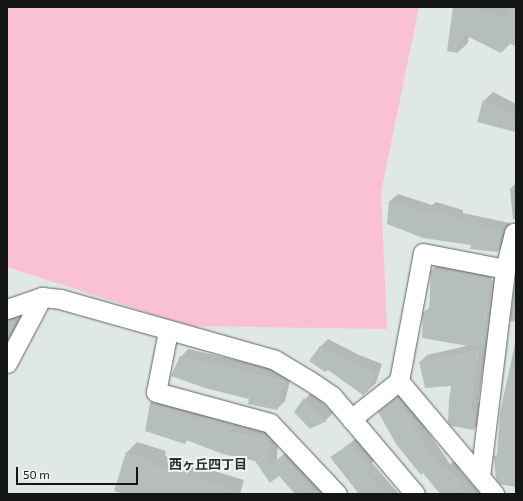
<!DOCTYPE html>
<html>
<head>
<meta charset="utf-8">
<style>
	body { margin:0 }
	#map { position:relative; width:523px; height:501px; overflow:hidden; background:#e0e7e7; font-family:"Exo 2","Noto Sans JP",sans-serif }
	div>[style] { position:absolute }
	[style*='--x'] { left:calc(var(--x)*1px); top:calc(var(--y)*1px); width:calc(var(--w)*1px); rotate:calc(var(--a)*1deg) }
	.green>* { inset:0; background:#fac1d5 }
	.shadow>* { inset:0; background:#0003 }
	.building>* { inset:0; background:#b6bdbd }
	.roads { filter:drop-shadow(0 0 1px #5f6565) drop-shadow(0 0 1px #5f6565) }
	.minor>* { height:19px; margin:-9.5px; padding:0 9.5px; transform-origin:9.5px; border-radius:9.5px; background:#fff }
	span { translate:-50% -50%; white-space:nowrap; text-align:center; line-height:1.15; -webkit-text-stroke:4px #eef5f5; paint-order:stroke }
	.neighbourhood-label { font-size:13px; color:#282d2d; font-weight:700 }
	.frame { position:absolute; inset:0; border:8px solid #141616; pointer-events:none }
	.scale { position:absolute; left:16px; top:467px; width:122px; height:18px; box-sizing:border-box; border:2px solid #141616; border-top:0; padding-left:5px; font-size:12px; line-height:14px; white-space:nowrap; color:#141616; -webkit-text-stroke:3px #eef5f5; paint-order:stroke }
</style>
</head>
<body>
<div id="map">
	<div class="green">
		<i style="clip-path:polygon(7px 7px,419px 7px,381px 192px,387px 329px,189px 326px,7px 267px)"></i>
	</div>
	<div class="shadow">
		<i style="clip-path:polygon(454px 7px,516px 7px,516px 45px,469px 36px,468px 43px,458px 52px)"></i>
		<i style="clip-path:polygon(493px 92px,516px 104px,516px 131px,478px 121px,484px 101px)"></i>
		<i style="clip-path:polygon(516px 183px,516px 219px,513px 219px,510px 189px)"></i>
		<i style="clip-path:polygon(398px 194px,432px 205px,436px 202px,463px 210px,463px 213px,510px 223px,505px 243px,498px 251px,388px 223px,390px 201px)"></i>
		<i style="clip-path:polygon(evenodd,440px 262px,500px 273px,487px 342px,478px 403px,484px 403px,481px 422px,473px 429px,453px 385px,420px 362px,427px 355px,471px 345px,424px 312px,430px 307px,432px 270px,440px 262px,492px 275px,494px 275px,486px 340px,484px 340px,492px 275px)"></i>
		<i style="clip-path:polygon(7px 294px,7px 301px,27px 311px,7px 346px)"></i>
		<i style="clip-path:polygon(516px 338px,516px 486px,495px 456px,498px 454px,501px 413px)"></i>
		<i style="clip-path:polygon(328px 339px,359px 355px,382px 364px,376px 383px,368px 390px,328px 368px,320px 347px)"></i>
		<i style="clip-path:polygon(188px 349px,292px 373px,285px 401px,277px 409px,251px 398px,181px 357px)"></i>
		<i style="clip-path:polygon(405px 390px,420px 420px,450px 464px,454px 461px,461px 467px,459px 469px,481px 494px,441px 494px,379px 412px)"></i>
		<i style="clip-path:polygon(312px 391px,333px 413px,326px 420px,295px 412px)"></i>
		<i style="clip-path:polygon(159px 395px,276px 428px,278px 436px,277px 460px,292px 447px,332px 494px,296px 494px,279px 475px,255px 460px,188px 439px,185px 443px,150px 403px)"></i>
		<i style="clip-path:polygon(358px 437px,376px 458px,372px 463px,399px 494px,355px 494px,358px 491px,332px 457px)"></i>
		<i style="clip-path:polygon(137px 442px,166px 451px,165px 456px,198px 463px,198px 466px,244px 480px,240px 494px,128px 494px,115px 491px,127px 452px)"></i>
	</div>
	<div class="building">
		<i style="clip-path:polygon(453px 7px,470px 7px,507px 18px,512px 7px,516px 7px,516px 46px,510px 44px,501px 53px,463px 34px,458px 53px,447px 51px)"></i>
		<i style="clip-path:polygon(483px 100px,516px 117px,516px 132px,477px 122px)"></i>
		<i style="clip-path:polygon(389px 201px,426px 213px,427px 209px,456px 218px,456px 220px,503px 230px,498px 252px,470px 249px,471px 245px,423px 238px,387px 224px)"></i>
		<i style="clip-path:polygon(431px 270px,470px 273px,493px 280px,485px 346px,480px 345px,480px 348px,422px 338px,423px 312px,429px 313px)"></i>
		<i style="clip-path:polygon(514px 286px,516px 287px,516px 322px,510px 321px)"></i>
		<i style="clip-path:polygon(12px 319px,16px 322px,7px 340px,7px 320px)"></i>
		<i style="clip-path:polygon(320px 346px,352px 363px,375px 372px,368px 391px,363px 395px,328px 370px,325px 372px,309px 361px)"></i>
		<i style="clip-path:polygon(480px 349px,471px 410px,477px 411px,474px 430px,451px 426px,448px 422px,449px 400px,451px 386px,425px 388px,419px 362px)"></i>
		<i style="clip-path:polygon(180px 356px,285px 380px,277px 410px,248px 404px,249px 399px,205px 388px,171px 376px)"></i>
		<i style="clip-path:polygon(510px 367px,516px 368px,516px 487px,500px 484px,496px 479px,494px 456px,497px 456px,500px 413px)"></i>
		<i style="clip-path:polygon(397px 397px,416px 425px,413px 428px,442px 470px,446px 467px,460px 481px,467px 494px,440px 494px,423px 473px,421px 475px,396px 444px,378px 412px)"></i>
		<i style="clip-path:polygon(304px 398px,327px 421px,310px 429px,294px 412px)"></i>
		<i style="clip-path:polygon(150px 403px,200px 418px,201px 416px,233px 424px,230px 432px,268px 436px,270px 439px,268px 446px,270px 443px,269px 466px,283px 455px,316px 494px,295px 494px,279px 476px,270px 483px,255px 461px,223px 454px,186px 440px,185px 444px,145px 431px)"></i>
		<i style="clip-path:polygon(350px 444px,370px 467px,365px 472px,385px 494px,359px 494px,330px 457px)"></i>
		<i style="clip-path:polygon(126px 452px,156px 461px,155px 466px,189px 473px,188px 476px,237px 491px,236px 494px,124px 494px,114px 491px)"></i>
	</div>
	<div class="roads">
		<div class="minor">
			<i style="--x:7;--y:309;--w:37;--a:-19"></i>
			<i style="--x:42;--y:297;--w:18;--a:6"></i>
			<i style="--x:60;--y:299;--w:223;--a:15.8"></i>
			<i style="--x:275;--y:360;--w:41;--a:31"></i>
			<i style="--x:310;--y:381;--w:27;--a:34"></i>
			<i style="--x:332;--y:396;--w:128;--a:49.7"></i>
			<i style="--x:168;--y:331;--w:62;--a:101.1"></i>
			<i style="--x:156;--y:392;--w:118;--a:15.2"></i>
			<i style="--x:270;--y:423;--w:98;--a:46.7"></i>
			<i style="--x:7;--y:363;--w:75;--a:-62.1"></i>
			<i style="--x:399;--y:381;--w:148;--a:49.9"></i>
			<i style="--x:351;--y:419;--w:61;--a:-38.4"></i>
			<i style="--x:399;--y:381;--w:130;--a:-79.4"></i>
			<i style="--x:423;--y:253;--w:84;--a:11"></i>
			<i style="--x:480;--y:477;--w:209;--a:-83.1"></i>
			<i style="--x:505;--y:269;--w:37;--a:-76"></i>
			<i style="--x:514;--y:233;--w:2;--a:0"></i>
		</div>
	</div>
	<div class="neighbourhood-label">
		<span style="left:208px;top:464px">西ヶ丘四丁目</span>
	</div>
	<div class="frame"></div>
	<div class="scale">50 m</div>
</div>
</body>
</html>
